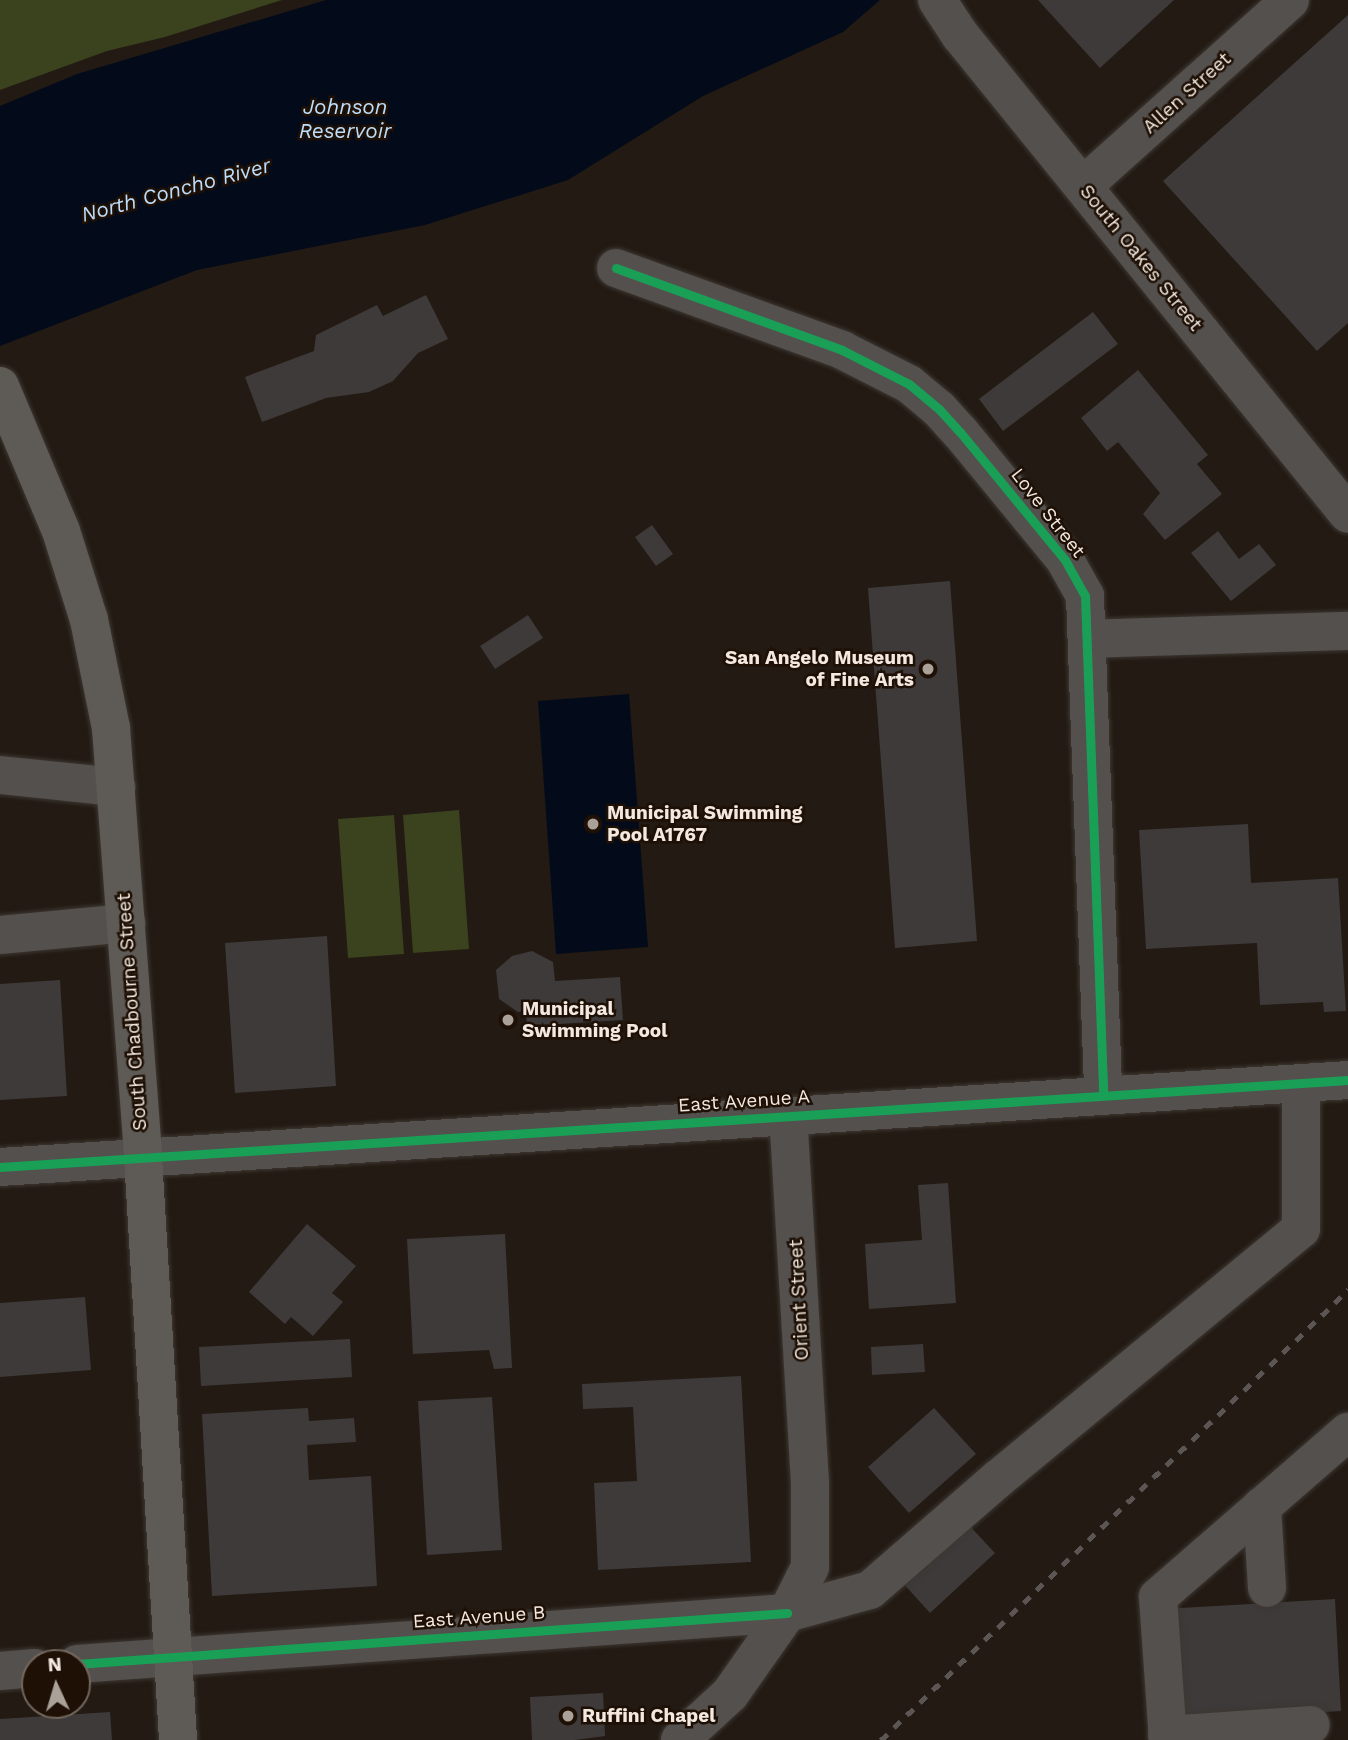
<!DOCTYPE html>
<html>
<head>
<meta charset="utf-8">
<style>
	body { margin:0 }
	#map { position:relative; width:1348px; height:1740px; overflow:hidden; background:#221a13; font-family:"Work Sans",sans-serif }
	div>[style] { position:absolute }
	[style*='--x'] { left:calc(var(--x)*1px); top:calc(var(--y)*1px); width:calc(var(--w)*1px); rotate:calc(var(--a)*1deg) }
	.green>* { inset:0; background:#3a421e }
	.water>* { inset:0; background:#030b1b }
	.building>* { inset:0; background:#3e3a3a }
	.roads { filter:drop-shadow(0 0 2px #3e3731) drop-shadow(0 0 2px #3e3731) }
	.minor>* { height:38px; margin:-19px; padding:0 19px; transform-origin:19px; border-radius:19px; background:#53504e }
	.major>* { height:38px; margin:-19px; padding:0 19px; transform-origin:19px; border-radius:19px; background:#5e5a55 }
	.rail>* { height:5px; margin-top:-2.5px; transform-origin:0; background:repeating-linear-gradient(90deg,#5b5654 0 9px,transparent 0 18px) }
	.cycleway>* { height:9px; margin:-4.5px; padding:0 4.5px; transform-origin:4.5px; border-radius:4.5px; background:#1a9f57 }
	.dots>* { width:19px; height:19px; translate:-50% -50%; box-sizing:border-box; border:4px solid #1e1005; border-radius:50% }
	span { translate:-50% -50%; white-space:nowrap; text-align:center; line-height:1.15; -webkit-text-stroke:5px #1e1005; paint-order:stroke }
	.street-label { font-size:19px; color:#f3e9e0 }
	.poi-label { font-size:19px; color:#f3e9e0; font-weight:700 }
	.right { translate:-100% -50%; text-align:right }
	.left { translate:0 -50%; text-align:left }
	.water-label { font-size:21px; color:#bcddfc; font-style:italic }
	.north { position:absolute; left:21px; top:1649px; width:70px; height:70px; box-sizing:border-box; background:#1e1005; border:2px solid #73675d; border-radius:50%; rotate:356deg; font-size:19px; font-weight:700; line-height:28px; text-align:center; color:#f3e9e0 }
	.north::after { content:''; display:block; margin:auto; width:24px; height:32px; background:#aaa198; clip-path:polygon(50% 0,100% 100%,50% 72%,0 100%) }
</style>
</head>
<body>
<div id="map">
	<div class="green">
		<i style="clip-path:polygon(0 0,282px 0,165px 37px,107px 51px,0 90px)"></i>
		<i style="clip-path:polygon(459px 810px,469px 949px,413px 953px,403px 815px)"></i>
		<i style="clip-path:polygon(394px 815px,404px 954px,348px 958px,338px 819px)"></i>
	</div>
	<div class="water">
		<i style="clip-path:polygon(326px 0,880px 0,843px 32px,703px 96px,568px 180px,425px 225px,197px 270px,0 346px,0 106px,77px 74px)"></i>
		<i style="clip-path:polygon(629px 694px,648px 947px,556px 954px,538px 701px)"></i>
	</div>
	<div class="building">
		<i style="clip-path:polygon(1038px 0,1174px 0,1100px 68px)"></i>
		<i style="clip-path:polygon(1348px 15px,1348px 323px,1317px 351px,1163px 181px)"></i>
		<i style="clip-path:polygon(426px 295px,448px 339px,418px 353px,393px 381px,369px 392px,326px 398px,262px 422px,245px 377px,314px 351px,316px 335px,377px 305px,383px 316px)"></i>
		<i style="clip-path:polygon(1093px 312px,1118px 344px,1003px 431px,979px 399px)"></i>
		<i style="clip-path:polygon(1138px 370px,1208px 455px,1197px 464px,1222px 494px,1165px 540px,1143px 514px,1160px 493px,1118px 442px,1107px 451px,1081px 418px)"></i>
		<i style="clip-path:polygon(652px 525px,673px 554px,656px 566px,635px 537px)"></i>
		<i style="clip-path:polygon(1218px 531px,1239px 559px,1259px 544px,1276px 565px,1231px 601px,1191px 553px)"></i>
		<i style="clip-path:polygon(950px 581px,977px 941px,895px 948px,868px 588px)"></i>
		<i style="clip-path:polygon(528px 615px,543px 638px,495px 669px,480px 646px)"></i>
		<i style="clip-path:polygon(1248px 824px,1251px 883px,1338px 878px,1346px 1011px,1324px 1012px,1323px 1002px,1260px 1005px,1257px 943px,1146px 949px,1139px 830px)"></i>
		<i style="clip-path:polygon(327px 936px,336px 1086px,235px 1093px,225px 943px)"></i>
		<i style="clip-path:polygon(532px 951px,553px 962px,555px 981px,620px 977px,623px 1020px,527px 1026px,526px 1011px,518px 1012px,499px 999px,496px 970px,512px 956px)"></i>
		<i style="clip-path:polygon(60px 980px,67px 1096px,0 1100px,0 984px)"></i>
		<i style="clip-path:polygon(948px 1183px,956px 1303px,869px 1309px,865px 1244px,922px 1240px,918px 1185px)"></i>
		<i style="clip-path:polygon(307px 1224px,356px 1266px,332px 1293px,343px 1302px,313px 1336px,291px 1317px,285px 1324px,249px 1292px)"></i>
		<i style="clip-path:polygon(505px 1234px,512px 1368px,494px 1369px,489px 1350px,413px 1354px,407px 1239px)"></i>
		<i style="clip-path:polygon(85px 1297px,91px 1370px,0 1377px,0 1303px)"></i>
		<i style="clip-path:polygon(350px 1339px,352px 1377px,201px 1386px,199px 1347px)"></i>
		<i style="clip-path:polygon(923px 1344px,925px 1372px,872px 1375px,871px 1347px)"></i>
		<i style="clip-path:polygon(741px 1376px,751px 1562px,598px 1570px,594px 1483px,637px 1481px,633px 1407px,583px 1409px,582px 1384px)"></i>
		<i style="clip-path:polygon(492px 1397px,502px 1550px,427px 1555px,418px 1401px)"></i>
		<i style="clip-path:polygon(308px 1408px,309px 1421px,354px 1418px,356px 1442px,307px 1445px,309px 1480px,371px 1476px,377px 1586px,212px 1596px,202px 1414px)"></i>
		<i style="clip-path:polygon(934px 1408px,976px 1454px,909px 1513px,868px 1467px)"></i>
		<i style="clip-path:polygon(967px 1523px,995px 1553px,930px 1613px,902px 1582px)"></i>
		<i style="clip-path:polygon(1335px 1599px,1341px 1711px,1170px 1721px,1163px 1609px)"></i>
		<i style="clip-path:polygon(603px 1693px,605px 1736px,575px 1740px,532px 1740px,530px 1697px)"></i>
		<i style="clip-path:polygon(110px 1712px,112px 1740px,0 1740px,0 1719px)"></i>
	</div>
	<div class="roads">
		<div class="minor">
			<i style="--x:937;--y:0;--w:42;--a:56.7"></i>
			<i style="--x:960;--y:35;--w:616;--a:50.99"></i>
			<i style="--x:1083;--y:186;--w:278;--a:-41.9"></i>
			<i style="--x:616;--y:268;--w:240;--a:19.9"></i>
			<i style="--x:842;--y:350;--w:75;--a:26.9"></i>
			<i style="--x:909;--y:384;--w:39;--a:40"></i>
			<i style="--x:939;--y:409;--w:31;--a:48"></i>
			<i style="--x:960;--y:432;--w:166;--a:50.6"></i>
			<i style="--x:1065;--y:560;--w:41;--a:60.9"></i>
			<i style="--x:1085;--y:596;--w:499;--a:87.9"></i>
			<i style="--x:1087;--y:639;--w:261;--a:-1.8"></i>
			<i style="--x:0;--y:775;--w:117;--a:5.9"></i>
			<i style="--x:0;--y:935;--w:127;--a:-5.4"></i>
			<i style="--x:0;--y:1167;--w:1351;--a:-3.69"></i>
			<i style="--x:1262;--y:1506;--w:82;--a:86.5"></i>
			<i style="--x:77;--y:1664;--w:712;--a:-4.11"></i>
			<i style="--x:787;--y:1613;--w:86;--a:-15.5"></i>
			<i style="--x:870;--y:1590;--w:171;--a:-41"></i>
			<i style="--x:999;--y:1478;--w:391;--a:-39.5"></i>
			<i style="--x:1301;--y:1229;--w:146;--a:-90"></i>
			<i style="--x:0;--y:1671;--w:35;--a:-5"></i>
			<i style="--x:1167;--y:1735;--w:144;--a:-4"></i>
			<i style="--x:680;--y:1740;--w:68;--a:-42.6"></i>
			<i style="--x:730;--y:1694;--w:99;--a:-54.9"></i>
			<i style="--x:787;--y:1613;--w:51;--a:-63.4"></i>
			<i style="--x:810;--y:1567;--w:84;--a:-90"></i>
			<i style="--x:810;--y:1483;--w:368;--a:-93.4"></i>
			<i style="--x:1168;--y:1740;--w:143;--a:-94"></i>
			<i style="--x:1158;--y:1597;--w:252;--a:-41"></i>
		</div>
		<div class="major">
			<i style="--x:0;--y:386;--w:157;--a:67.2"></i>
			<i style="--x:61;--y:531;--w:93;--a:72.5"></i>
			<i style="--x:89;--y:620;--w:110;--a:78.5"></i>
			<i style="--x:111;--y:728;--w:430;--a:85.7"></i>
			<i style="--x:143;--y:1157;--w:584;--a:86.56"></i>
		</div>
	</div>
	<div class="rail">
		<i style="--x:881;--y:1740;--w:649;--a:-43.94"></i>
	</div>
	<div class="cycleway">
		<i style="--x:616;--y:268;--w:240;--a:19.9"></i>
		<i style="--x:842;--y:350;--w:75;--a:26.9"></i>
		<i style="--x:909;--y:384;--w:39;--a:40"></i>
		<i style="--x:939;--y:409;--w:31;--a:48"></i>
		<i style="--x:960;--y:432;--w:166;--a:50.6"></i>
		<i style="--x:1065;--y:560;--w:41;--a:60.9"></i>
		<i style="--x:1085;--y:596;--w:499;--a:87.9"></i>
		<i style="--x:0;--y:1167;--w:1351;--a:-3.69"></i>
		<i style="--x:77;--y:1664;--w:712;--a:-4.11"></i>
	</div>
	<div class="dots">
		<i style="left:928px;top:669px;background:#aaa198"></i>
		<i style="left:593px;top:824px;background:#aaa198"></i>
		<i style="left:508px;top:1020px;background:#aaa198"></i>
		<i style="left:568px;top:1716px;background:#aaa198"></i>
	</div>
	<div class="street-label">
		<span style="left:1187px;top:93px;rotate:-42deg">Allen Street</span>
		<span style="left:1141px;top:258px;rotate:51deg">South Oakes Street</span>
		<span style="left:1048px;top:513px;rotate:52deg">Love Street</span>
		<span style="left:132px;top:1012px;rotate:-94deg">South Chadbourne Street</span>
		<span style="left:744px;top:1101px;rotate:-4deg">East Avenue A</span>
		<span style="left:799px;top:1300px;rotate:-93deg">Orient Street</span>
		<span style="left:479px;top:1617px;rotate:-4deg">East Avenue B</span>
	</div>
	<div class="poi-label">
		<span class="right" style="left:914px;top:669px">San Angelo Museum<br>of Fine Arts</span>
		<span class="left" style="left:607px;top:824px">Municipal Swimming<br>Pool A1767</span>
		<span class="left" style="left:522px;top:1020px">Municipal<br>Swimming Pool</span>
		<span class="left" style="left:582px;top:1716px">Ruffini Chapel</span>
	</div>
	<div class="water-label">
		<span style="left:345px;top:119px">Johnson<br>Reservoir</span>
		<span style="left:176px;top:190px;rotate:-15deg">North Concho River</span>
	</div>
	<div class="north">N</div>
</div>
</body>
</html>
